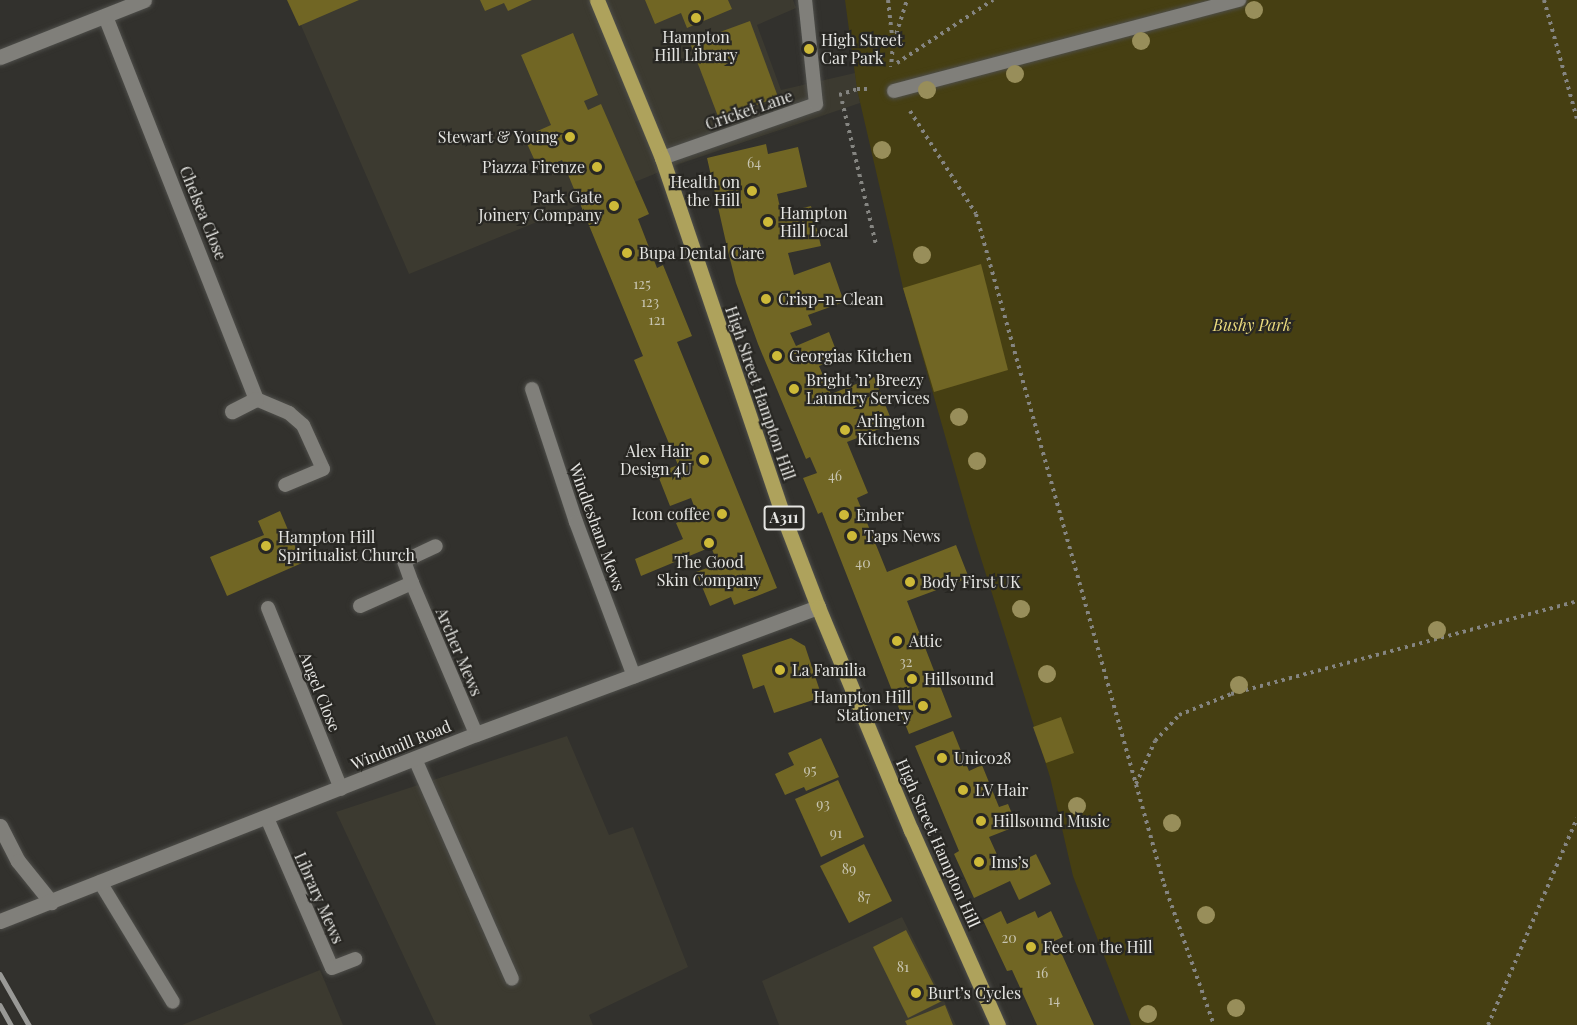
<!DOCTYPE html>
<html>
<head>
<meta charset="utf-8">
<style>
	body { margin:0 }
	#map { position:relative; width:1577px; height:1025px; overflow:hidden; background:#32312d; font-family:"Playfair Display",serif }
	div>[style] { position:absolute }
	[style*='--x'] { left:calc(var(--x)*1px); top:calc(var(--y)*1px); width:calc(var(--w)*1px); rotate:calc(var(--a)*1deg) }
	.built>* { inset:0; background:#3c3a30 }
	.green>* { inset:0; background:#463f12 }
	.building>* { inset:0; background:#716624 }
	.path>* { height:4px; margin-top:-2px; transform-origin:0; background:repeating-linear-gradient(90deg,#858581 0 3px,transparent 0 7.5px) }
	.roads { filter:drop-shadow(0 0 2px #4e4e4a) drop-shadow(0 0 2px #4e4e4a) }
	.service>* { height:14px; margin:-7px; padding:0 7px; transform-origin:7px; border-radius:7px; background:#807f7a }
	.minor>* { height:15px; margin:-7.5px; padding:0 7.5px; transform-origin:7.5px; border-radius:7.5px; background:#807f7a }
	.primary>* { height:15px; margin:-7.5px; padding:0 7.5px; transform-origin:7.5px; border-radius:7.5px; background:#aea25c }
	.rail>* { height:4.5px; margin:-2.25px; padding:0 2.25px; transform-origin:2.25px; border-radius:2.25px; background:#999996 }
	.trees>* { width:18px; height:18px; margin:-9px; border-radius:50%; background:#988e5a }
	.dots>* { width:16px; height:16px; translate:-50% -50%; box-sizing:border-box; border:3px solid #282723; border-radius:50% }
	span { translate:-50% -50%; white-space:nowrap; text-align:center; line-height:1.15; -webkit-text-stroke:4.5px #282723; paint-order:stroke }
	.number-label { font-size:14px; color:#c8c5b2 }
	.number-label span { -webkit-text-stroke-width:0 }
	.shield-label span { padding:2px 4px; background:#282723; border:2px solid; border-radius:4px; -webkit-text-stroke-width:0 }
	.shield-label { font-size:15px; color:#e5e5e2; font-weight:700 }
	.poi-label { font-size:16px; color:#e5e5e2 }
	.left { translate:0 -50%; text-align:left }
	.right { translate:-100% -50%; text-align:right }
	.street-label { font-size:16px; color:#e5e5e2 }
	.park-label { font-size:16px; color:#ebdb7e; font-style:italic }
</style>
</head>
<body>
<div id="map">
	<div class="built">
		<i style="clip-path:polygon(290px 0,793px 0,796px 8px,757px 25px,781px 90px,855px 73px,860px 103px,679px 164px,409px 274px)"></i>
		<i style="clip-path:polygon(567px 736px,609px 835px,633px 827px,688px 967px,589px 1015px,593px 1025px,436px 1025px,336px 812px)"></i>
		<i style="clip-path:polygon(902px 917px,956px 1025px,779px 1025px,762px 981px)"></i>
		<i style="clip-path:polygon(320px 970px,343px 1025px,182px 1025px)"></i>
	</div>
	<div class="green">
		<i style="clip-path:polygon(845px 0,1577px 0,1577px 1025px,1131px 1025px,1073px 876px,1050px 777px,971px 527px,903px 288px,857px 89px)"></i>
	</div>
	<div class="building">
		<i style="clip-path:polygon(287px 0,359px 0,299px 26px)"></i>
		<i style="clip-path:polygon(480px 0,532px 0,508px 11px,504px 3px,485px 11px)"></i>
		<i style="clip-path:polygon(645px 0,728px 0,732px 9px,687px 28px,681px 13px,655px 24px)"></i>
		<i style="clip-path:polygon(750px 21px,778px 97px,719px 119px,690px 43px)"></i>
		<i style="clip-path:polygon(573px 33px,598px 95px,584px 101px,588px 110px,601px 104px,649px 214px,638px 219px,657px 268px,663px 265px,692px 336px,677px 342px,777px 588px,734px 605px,731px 597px,710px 606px,696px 572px,718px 564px,711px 547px,641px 576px,635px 559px,683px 539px,676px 523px,697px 514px,691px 498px,670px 506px,657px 473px,678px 465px,634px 360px,643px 356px,562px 160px,539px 170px,524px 137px,551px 125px,521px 55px)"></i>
		<i style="clip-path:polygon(766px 144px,768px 154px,798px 147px,807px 187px,777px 194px,779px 203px,782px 213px,811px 206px,821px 246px,788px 253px,794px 275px,830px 262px,844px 302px,808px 315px,812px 325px,790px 333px,796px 346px,829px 332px,839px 358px,819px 366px,831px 394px,874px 377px,893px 424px,847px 442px,868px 493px,857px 498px,887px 572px,956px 545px,969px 578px,907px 601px,952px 717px,909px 734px,822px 512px,818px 514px,803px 478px,817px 473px,810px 457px,806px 459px,758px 344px,736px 283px,727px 247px,707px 158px)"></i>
		<i style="clip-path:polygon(981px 264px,1008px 370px,934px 392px,903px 288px)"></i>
		<i style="clip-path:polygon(280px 511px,302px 563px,227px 596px,210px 557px,264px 535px,258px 521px)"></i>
		<i style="clip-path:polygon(791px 638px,805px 646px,822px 697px,774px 713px,764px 685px,753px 689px,742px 655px)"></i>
		<i style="clip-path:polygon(1061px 717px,1074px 753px,1046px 763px,1033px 727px)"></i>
		<i style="clip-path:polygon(953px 731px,969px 771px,982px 765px,999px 807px,1008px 804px,1017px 826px,989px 837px,1004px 870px,1036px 854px,1051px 884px,1019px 900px,1010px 881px,974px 898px,954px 854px,959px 851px,915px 746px)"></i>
		<i style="clip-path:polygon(821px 738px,839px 777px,806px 791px,804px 787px,785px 795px,775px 774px,794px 765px,788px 753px)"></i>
		<i style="clip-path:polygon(838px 780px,864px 837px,821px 857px,795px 799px)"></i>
		<i style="clip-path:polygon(864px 844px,892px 901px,849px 923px,820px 866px)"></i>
		<i style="clip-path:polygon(1001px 911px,1007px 924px,1035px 911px,1038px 918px,1051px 911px,1063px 937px,1050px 943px,1053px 950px,1059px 948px,1094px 1025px,1037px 1025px,1012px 970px,1007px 971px,983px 920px)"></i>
		<i style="clip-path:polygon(906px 930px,942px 1001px,908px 1018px,873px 947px)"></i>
		<i style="clip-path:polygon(945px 1005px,953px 1025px,907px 1025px,905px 1021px)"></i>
	</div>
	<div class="path">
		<i style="--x:888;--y:0;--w:44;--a:83.5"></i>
		<i style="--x:893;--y:44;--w:23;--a:95"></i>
		<i style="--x:1544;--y:0;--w:123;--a:74.5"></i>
		<i style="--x:894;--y:41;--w:43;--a:-72.4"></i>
		<i style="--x:897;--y:63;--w:115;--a:-33.3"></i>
		<i style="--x:839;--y:95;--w:19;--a:-18"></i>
		<i style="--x:857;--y:89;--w:13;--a:0"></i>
		<i style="--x:842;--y:101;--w:148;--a:76.7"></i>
		<i style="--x:910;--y:111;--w:122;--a:57.3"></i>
		<i style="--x:976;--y:214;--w:696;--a:74.33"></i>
		<i style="--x:1164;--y:884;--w:150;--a:70.5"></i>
		<i style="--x:1136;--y:784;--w:47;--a:-66.2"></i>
		<i style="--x:1155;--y:741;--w:35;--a:-47"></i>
		<i style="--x:1179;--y:715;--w:56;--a:-22"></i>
		<i style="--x:1231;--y:694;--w:358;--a:-15"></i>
		<i style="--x:1488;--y:1025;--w:225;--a:-66.7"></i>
	</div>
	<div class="roads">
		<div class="service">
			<i style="--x:894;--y:91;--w:357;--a:-14.8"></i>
			<i style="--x:662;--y:158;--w:163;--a:-19.3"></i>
			<i style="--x:816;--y:104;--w:105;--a:-96"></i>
			<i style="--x:532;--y:389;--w:140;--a:71.7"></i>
			<i style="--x:576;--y:522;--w:165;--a:69.4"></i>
			<i style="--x:256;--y:399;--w:36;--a:23"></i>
			<i style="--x:289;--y:413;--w:18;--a:41"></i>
			<i style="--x:303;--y:425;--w:48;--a:65.6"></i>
			<i style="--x:323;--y:469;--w:41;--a:157.2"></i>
			<i style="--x:412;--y:583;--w:164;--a:67"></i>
			<i style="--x:360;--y:606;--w:57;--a:-23.9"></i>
			<i style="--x:412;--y:583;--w:23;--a:-110"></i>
			<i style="--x:404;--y:561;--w:35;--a:-25"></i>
			<i style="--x:268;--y:608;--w:195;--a:68"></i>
			<i style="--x:415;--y:759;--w:240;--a:66.2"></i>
			<i style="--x:267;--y:818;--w:163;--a:66.6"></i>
			<i style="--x:332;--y:968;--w:25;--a:-21"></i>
			<i style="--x:100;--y:882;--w:140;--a:58.7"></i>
		</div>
		<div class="minor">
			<i style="--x:105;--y:16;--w:412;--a:68.5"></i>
			<i style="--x:256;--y:399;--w:27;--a:153"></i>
			<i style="--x:0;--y:57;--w:155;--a:-21.6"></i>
			<i style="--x:0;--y:826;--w:39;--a:63"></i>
			<i style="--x:18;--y:861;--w:53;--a:51.2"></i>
			<i style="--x:0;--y:921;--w:511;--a:-21.45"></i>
			<i style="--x:476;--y:734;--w:365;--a:-20.4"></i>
		</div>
		<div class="primary">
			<i style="--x:597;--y:0;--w:171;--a:67.6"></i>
			<i style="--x:662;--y:158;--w:383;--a:71.3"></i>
			<i style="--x:785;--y:521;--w:92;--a:69"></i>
			<i style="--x:818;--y:607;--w:242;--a:67.4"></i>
			<i style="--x:911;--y:830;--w:214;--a:66"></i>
		</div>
	</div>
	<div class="rail">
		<i style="--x:0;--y:974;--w:59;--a:60.4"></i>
		<i style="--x:0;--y:1005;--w:23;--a:61"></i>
	</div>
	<div class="trees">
		<i style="left:1254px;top:10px"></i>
		<i style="left:1141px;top:41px"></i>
		<i style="left:1015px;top:74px"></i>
		<i style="left:927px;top:90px"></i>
		<i style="left:882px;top:150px"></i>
		<i style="left:922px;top:255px"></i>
		<i style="left:959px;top:417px"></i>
		<i style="left:977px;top:461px"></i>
		<i style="left:1021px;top:609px"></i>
		<i style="left:1437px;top:630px"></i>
		<i style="left:1047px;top:674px"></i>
		<i style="left:1239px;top:685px"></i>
		<i style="left:1077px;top:806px"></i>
		<i style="left:1172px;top:823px"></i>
		<i style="left:1206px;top:915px"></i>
		<i style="left:1236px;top:1008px"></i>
		<i style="left:1148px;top:1014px"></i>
	</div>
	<div class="dots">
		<i style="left:696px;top:18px;background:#cdb938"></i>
		<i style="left:809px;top:49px;background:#cdb938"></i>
		<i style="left:570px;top:137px;background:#cdb938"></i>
		<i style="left:597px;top:167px;background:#cdb938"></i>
		<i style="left:752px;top:191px;background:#cdb938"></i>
		<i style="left:614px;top:206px;background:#cdb938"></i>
		<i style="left:768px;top:222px;background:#cdb938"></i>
		<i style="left:627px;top:253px;background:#cdb938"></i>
		<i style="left:766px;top:299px;background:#cdb938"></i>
		<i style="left:777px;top:356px;background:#cdb938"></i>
		<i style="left:794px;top:389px;background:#cdb938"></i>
		<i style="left:845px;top:430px;background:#cdb938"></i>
		<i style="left:704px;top:460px;background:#cdb938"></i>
		<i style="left:722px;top:514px;background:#cdb938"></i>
		<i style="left:844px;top:515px;background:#cdb938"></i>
		<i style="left:852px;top:536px;background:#cdb938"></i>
		<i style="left:709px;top:543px;background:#cdb938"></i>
		<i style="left:266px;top:546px;background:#cdb938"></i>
		<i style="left:910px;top:582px;background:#cdb938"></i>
		<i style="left:897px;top:641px;background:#cdb938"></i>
		<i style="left:780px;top:670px;background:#cdb938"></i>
		<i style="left:912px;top:679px;background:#cdb938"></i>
		<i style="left:923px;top:706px;background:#cdb938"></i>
		<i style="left:942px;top:758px;background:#cdb938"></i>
		<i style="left:963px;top:790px;background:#cdb938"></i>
		<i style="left:981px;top:821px;background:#cdb938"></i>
		<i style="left:979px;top:862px;background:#cdb938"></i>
		<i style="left:1031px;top:947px;background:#cdb938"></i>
		<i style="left:916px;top:993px;background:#cdb938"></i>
	</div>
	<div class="number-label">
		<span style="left:754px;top:163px">64</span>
		<span style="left:642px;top:284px">125</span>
		<span style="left:650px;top:302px">123</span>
		<span style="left:657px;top:320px">121</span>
		<span style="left:835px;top:476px">46</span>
		<span style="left:863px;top:563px">40</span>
		<span style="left:906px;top:662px">32</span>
		<span style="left:810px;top:770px">95</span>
		<span style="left:823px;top:804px">93</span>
		<span style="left:836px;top:833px">91</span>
		<span style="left:849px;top:869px">89</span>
		<span style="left:864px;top:897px">87</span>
		<span style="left:1009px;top:938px">20</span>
		<span style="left:903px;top:967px">81</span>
		<span style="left:1042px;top:973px">16</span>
		<span style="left:1054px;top:1000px">14</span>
	</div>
	<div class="shield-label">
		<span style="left:784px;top:518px">A311</span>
	</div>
	<div class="poi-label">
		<span style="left:696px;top:46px">Hampton<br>Hill Library</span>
		<span class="left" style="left:821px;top:49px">High Street<br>Car Park</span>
		<span class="right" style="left:558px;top:137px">Stewart &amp; Young</span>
		<span class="right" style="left:585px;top:167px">Piazza Firenze</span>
		<span class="right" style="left:740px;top:191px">Health on<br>the Hill</span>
		<span class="right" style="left:602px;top:206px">Park Gate<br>Joinery Company</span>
		<span class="left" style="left:780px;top:222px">Hampton<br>Hill Local</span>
		<span class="left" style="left:639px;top:253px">Bupa Dental Care</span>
		<span class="left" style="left:778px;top:299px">Crisp-n-Clean</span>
		<span class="left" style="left:789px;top:356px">Georgias Kitchen</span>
		<span class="left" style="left:806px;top:389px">Bright ’n’ Breezy<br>Laundry Services</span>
		<span class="left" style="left:857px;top:430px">Arlington<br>Kitchens</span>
		<span class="right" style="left:692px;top:460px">Alex Hair<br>Design 4U</span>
		<span class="right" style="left:710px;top:514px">Icon coffee</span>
		<span class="left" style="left:856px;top:515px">Ember</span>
		<span class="left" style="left:864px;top:536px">Taps News</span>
		<span class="left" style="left:278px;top:546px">Hampton Hill<br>Spiritualist Church</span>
		<span style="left:709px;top:571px">The Good<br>Skin Company</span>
		<span class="left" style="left:922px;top:582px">Body First UK</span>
		<span class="left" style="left:909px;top:641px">Attic</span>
		<span class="left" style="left:792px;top:670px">La Familia</span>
		<span class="left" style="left:924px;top:679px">Hillsound</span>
		<span class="right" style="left:911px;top:706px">Hampton Hill<br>Stationery</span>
		<span class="left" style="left:954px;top:758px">Unico28</span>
		<span class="left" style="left:975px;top:790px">LV Hair</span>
		<span class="left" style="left:993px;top:821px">Hillsound Music</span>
		<span class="left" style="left:991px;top:862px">Ims’s</span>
		<span class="left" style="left:1043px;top:947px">Feet on the Hill</span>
		<span class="left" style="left:928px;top:993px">Burt’s Cycles</span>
	</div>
	<div class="street-label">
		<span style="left:749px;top:110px;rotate:-19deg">Cricket Lane</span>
		<span style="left:203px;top:213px;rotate:68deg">Chelsea Close</span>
		<span style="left:760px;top:393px;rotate:71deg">High Street Hampton Hill</span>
		<span style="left:597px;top:527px;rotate:70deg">Windlesham Mews</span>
		<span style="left:459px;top:652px;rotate:67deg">Archer Mews</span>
		<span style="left:320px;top:692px;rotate:68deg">Angel Close</span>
		<span style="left:401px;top:745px;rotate:-22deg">Windmill Road</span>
		<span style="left:938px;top:843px;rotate:66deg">High Street Hampton Hill</span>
		<span style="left:319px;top:898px;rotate:66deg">Library Mews</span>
	</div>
	<div class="park-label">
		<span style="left:1252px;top:325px">Bushy Park</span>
	</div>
</div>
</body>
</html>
